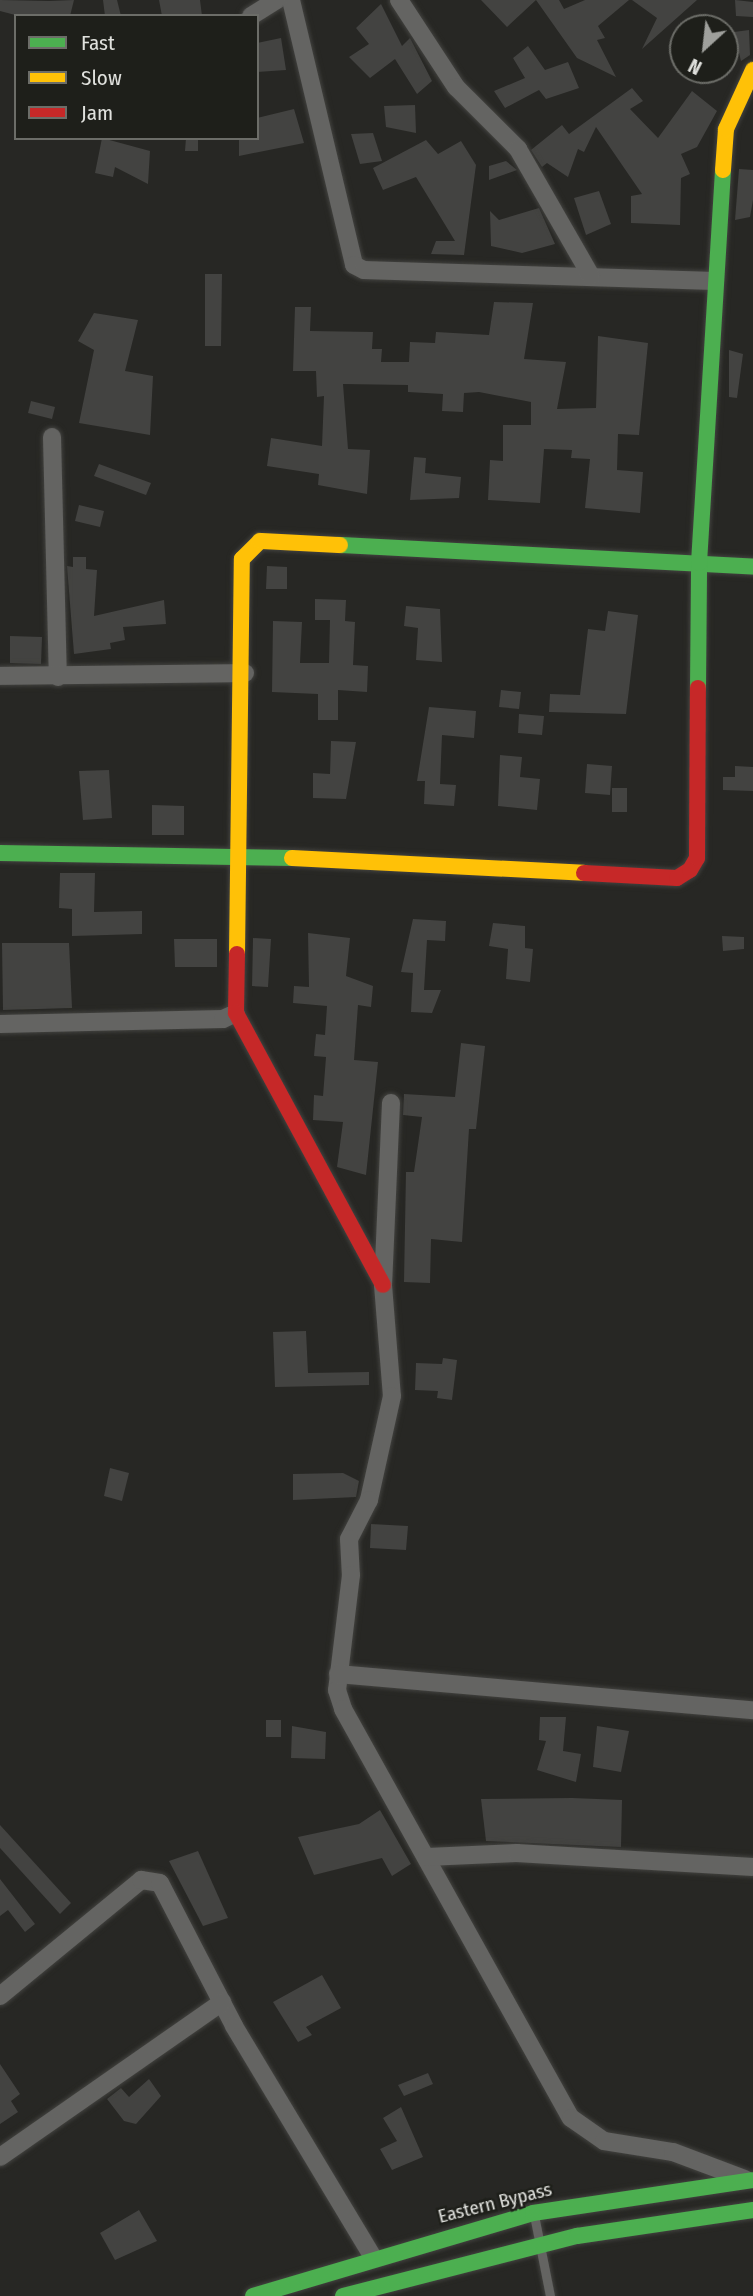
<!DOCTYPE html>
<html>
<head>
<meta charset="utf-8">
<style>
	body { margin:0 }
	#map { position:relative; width:753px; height:2296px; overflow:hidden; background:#272724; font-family:"Fira Sans Condensed",sans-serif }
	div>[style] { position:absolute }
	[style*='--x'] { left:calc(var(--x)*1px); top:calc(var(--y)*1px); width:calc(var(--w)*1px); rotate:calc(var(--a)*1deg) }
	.building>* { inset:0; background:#434341 }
	.roads { filter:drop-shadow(0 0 2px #42423f) drop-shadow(0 0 2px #42423f) }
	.lane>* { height:9px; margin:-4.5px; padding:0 4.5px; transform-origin:4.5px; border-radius:4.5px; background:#646462 }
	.street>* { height:18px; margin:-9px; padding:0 9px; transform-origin:9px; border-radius:9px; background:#646462 }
	.fast>* { height:16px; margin:-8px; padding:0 8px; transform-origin:8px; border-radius:8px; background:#4caf50 }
	.slow>* { height:16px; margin:-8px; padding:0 8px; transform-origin:8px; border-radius:8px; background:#ffc107 }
	.jam>* { height:16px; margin:-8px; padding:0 8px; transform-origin:8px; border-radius:8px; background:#c62828 }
	span { translate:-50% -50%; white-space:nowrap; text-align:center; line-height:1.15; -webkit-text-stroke:5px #1e1f1a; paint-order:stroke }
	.street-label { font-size:19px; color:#e0e1dd }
	.legend { position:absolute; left:14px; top:14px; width:245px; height:126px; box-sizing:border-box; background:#1e1f1a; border:2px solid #6c6d68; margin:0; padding:9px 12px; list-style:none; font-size:21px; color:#e0e1dd }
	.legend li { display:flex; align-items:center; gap:14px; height:35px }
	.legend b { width:35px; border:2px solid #6c6d68 }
	.north { position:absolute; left:669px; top:14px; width:70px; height:70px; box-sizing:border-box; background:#1e1f1a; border:2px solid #6c6d68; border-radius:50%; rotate:207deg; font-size:19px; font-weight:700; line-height:28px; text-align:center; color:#e0e1dd }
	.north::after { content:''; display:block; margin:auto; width:24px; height:32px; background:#9fa09c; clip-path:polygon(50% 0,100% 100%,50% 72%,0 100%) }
</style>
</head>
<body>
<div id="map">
	<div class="building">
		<i style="clip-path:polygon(0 0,49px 1px,74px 0,70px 16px,19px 16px,0 11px)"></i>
		<i style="clip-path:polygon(103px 0,117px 0,121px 16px,105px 16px)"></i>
		<i style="clip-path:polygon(159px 0,200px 0,202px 16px,162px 16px)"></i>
		<i style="clip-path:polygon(481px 0,559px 0,564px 9px,585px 0,629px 0,598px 26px,605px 38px,597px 40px,616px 77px,577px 58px,536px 0,507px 27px)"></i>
		<i style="clip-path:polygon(632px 0,697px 0,642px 49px,657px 18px)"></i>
		<i style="clip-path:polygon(735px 0,753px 2px,753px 17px,736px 16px)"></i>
		<i style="clip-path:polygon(381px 4px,402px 46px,410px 38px,432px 81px,417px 94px,395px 59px,370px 78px,349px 57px,369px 44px,356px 28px)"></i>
		<i style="clip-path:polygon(749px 30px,750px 55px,741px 61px,734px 32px)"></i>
		<i style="clip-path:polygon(281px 38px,286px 70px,257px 72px,257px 43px)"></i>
		<i style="clip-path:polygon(528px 46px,545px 70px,568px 62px,579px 88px,546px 99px,539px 90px,505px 108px,494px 91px,525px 78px,513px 58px)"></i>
		<i style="clip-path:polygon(632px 88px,643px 101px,630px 109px,658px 138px,692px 91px,717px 111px,697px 147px,681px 154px,690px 174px,681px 178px,680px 225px,631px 223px,631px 196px,642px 194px,596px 127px,584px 152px,578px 149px,568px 177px,547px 163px,542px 167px,531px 150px,562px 125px,569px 134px)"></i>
		<i style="clip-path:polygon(415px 105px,416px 133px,386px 127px,384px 106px)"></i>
		<i style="clip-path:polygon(294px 109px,304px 143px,239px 156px,239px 138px,257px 138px,257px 118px)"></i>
		<i style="clip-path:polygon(373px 133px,382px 161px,360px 164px,351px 134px)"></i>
		<i style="clip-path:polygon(102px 138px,150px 151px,148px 184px,115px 167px,113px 177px,95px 173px)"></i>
		<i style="clip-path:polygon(186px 138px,198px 138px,198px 151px,185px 151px)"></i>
		<i style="clip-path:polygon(426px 140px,438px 154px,461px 141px,476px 165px,464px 255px,431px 254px,436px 241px,455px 241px,416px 177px,383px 190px,373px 168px)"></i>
		<i style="clip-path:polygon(506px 161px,517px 170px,489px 180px,489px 166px)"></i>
		<i style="clip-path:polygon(739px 169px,753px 170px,753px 200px,750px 217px,735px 220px)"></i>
		<i style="clip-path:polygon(599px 191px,611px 224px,586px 235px,574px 198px)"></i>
		<i style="clip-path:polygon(539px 208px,555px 244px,522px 253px,491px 246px,490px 211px,499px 220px)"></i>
		<i style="clip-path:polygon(205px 274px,222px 274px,221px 346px,205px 346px)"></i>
		<i style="clip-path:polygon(494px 302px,533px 303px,524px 359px,566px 362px,557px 409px,596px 408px,598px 336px,648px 343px,639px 435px,618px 434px,617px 470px,643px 472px,640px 513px,585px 508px,590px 459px,571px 458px,572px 450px,544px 449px,540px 503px,488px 500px,490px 460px,503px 461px,503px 425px,531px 425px,531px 402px,479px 392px,464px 393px,463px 412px,442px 411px,443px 394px,408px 392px,408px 385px,343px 384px,348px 449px,370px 450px,367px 494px,318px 485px,319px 474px,267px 466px,271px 438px,322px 446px,324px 396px,317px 397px,316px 371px,293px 371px,295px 307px,311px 307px,310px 331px,373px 332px,372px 349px,382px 349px,381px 362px,409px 362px,410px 342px,435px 343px,436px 332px,489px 335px)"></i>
		<i style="clip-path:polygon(94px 313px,138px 320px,125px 371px,153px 376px,150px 435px,79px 423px,94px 350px,78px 341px)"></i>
		<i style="clip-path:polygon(729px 350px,743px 354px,737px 398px,729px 397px)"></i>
		<i style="clip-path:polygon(31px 401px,55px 407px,52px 419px,28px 413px)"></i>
		<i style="clip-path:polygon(414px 457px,426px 458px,425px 473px,461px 477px,459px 498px,410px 500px)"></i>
		<i style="clip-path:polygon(99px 464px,151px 483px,146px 495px,94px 476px)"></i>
		<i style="clip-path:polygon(79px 505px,104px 511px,100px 527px,75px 521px)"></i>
		<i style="clip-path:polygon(73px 557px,86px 557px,86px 569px,97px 570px,94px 616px,164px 600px,166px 624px,123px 627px,125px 640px,110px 643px,111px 649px,74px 654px,67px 566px,73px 567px)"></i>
		<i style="clip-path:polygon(267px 566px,287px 567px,287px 589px,266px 589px)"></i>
		<i style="clip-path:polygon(315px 599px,346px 600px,345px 621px,355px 622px,353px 665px,368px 666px,367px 692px,338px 690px,338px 720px,318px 720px,318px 694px,272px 692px,273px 621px,302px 622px,300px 663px,329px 663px,330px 620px,315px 620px)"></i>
		<i style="clip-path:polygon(406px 606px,440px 609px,442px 662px,416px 660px,418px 628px,404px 626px)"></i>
		<i style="clip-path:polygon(608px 611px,638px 615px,626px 714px,549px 712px,550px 694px,580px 695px,588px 629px,605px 631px)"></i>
		<i style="clip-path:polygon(10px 636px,42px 637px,41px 664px,10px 663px)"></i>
		<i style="clip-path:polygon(501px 690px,521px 692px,519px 709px,499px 707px)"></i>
		<i style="clip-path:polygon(429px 707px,476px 711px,474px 738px,442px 735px,440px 784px,456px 785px,454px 806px,424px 804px,425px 781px,417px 781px)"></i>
		<i style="clip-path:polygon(519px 714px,544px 716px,542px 735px,518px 733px)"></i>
		<i style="clip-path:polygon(331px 741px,356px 742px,346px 799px,313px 798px,313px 773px,330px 774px)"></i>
		<i style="clip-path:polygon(500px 755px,522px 757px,520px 777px,540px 779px,537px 810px,498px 806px)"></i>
		<i style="clip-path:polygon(587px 764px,612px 766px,610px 795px,585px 793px)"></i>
		<i style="clip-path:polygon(735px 766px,753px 767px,753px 791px,723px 790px,723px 777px,735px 777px)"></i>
		<i style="clip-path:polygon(109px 770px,112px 818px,83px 820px,79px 771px)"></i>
		<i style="clip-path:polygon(612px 788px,627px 788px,627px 812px,612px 812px)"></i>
		<i style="clip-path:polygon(152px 805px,184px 806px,184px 835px,152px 835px)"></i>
		<i style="clip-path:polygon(60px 873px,95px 873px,94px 912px,142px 911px,142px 934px,72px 936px,72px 909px,59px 908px)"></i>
		<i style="clip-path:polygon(413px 919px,446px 921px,445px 941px,427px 940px,424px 990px,441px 990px,432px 1013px,411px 1012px,413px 973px,401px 972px)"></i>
		<i style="clip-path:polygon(493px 923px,525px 926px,525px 948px,533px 949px,530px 982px,506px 979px,508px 949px,489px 946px)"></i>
		<i style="clip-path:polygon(308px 933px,350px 938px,346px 976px,373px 986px,371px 1007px,358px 1005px,354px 1060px,378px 1062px,366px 1175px,337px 1167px,343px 1122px,313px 1120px,314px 1095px,323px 1096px,326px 1057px,314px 1056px,316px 1034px,325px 1035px,327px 1006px,293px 1003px,294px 986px,309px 987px)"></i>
		<i style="clip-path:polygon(722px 936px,744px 937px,744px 949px,723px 951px)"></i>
		<i style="clip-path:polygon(253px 938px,271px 939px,268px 987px,252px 986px)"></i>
		<i style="clip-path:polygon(174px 939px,217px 939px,217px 967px,175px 967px)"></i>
		<i style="clip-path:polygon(2px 943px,69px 943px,72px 1008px,3px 1010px)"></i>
		<i style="clip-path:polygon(461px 1043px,485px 1046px,476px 1129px,469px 1129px,462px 1242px,431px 1239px,430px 1283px,404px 1282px,406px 1172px,414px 1172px,422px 1117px,403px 1115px,404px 1094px,455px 1097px)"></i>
		<i style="clip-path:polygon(306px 1331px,308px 1373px,369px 1372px,369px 1385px,275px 1387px,273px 1332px)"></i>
		<i style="clip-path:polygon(443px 1358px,457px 1360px,452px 1400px,437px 1398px,438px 1391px,415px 1390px,416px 1363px,442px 1364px)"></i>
		<i style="clip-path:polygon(110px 1468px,129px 1473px,122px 1501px,104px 1496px)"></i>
		<i style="clip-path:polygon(343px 1473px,359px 1481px,356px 1497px,293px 1500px,293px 1474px)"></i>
		<i style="clip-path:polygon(371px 1524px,408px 1526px,406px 1550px,370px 1548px)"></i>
		<i style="clip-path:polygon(540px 1717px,566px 1717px,563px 1751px,581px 1754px,576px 1782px,537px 1770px,546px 1741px,539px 1740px)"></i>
		<i style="clip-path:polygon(266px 1720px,281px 1720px,281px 1737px,266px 1737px)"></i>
		<i style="clip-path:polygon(292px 1726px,326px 1732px,325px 1759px,291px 1758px)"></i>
		<i style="clip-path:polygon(597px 1726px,629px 1731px,621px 1772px,593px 1767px)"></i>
		<i style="clip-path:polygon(572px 1798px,622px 1800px,621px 1847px,486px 1841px,481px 1799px)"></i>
		<i style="clip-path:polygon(380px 1810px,411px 1864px,392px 1876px,382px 1858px,314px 1875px,298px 1837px,359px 1824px)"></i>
		<i style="clip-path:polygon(0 1825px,71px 1903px,60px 1914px,0 1848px)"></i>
		<i style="clip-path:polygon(198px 1851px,228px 1918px,203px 1926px,169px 1861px)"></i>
		<i style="clip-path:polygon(0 1879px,35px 1924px,25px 1932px,8px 1910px,0 1916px)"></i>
		<i style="clip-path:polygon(322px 1975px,341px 2008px,306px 2027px,312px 2035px,298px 2042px,273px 2002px)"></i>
		<i style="clip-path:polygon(0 2064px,20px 2094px,11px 2101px,18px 2112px,0 2124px)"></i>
		<i style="clip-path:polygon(428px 2073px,433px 2084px,404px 2096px,398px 2085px)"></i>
		<i style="clip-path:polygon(149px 2079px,161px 2096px,136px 2124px,124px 2121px,107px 2099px,121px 2088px,129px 2097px)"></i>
		<i style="clip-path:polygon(401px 2107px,423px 2157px,392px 2170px,380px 2149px,397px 2141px,383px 2118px)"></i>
		<i style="clip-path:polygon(139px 2210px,157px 2241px,115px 2260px,100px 2233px)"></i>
	</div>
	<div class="roads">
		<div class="lane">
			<i style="--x:534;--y:2215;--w:83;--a:78.8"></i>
		</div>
		<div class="street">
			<i style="--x:291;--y:0;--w:272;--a:76.6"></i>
			<i style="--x:354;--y:265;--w:11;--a:27"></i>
			<i style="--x:364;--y:270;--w:350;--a:1.8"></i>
			<i style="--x:399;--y:0;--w:104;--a:56.8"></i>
			<i style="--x:456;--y:87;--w:88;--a:45"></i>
			<i style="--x:518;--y:149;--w:146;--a:60.1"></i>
			<i style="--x:251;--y:16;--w:31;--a:-32"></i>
			<i style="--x:52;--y:437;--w:240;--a:88.6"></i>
			<i style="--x:0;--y:676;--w:245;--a:-0.7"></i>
			<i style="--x:0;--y:1024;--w:223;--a:-1.3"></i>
			<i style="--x:223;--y:1019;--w:14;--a:-25"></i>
			<i style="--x:391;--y:1103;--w:182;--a:92.5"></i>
			<i style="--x:383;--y:1285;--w:111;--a:85.4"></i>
			<i style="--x:392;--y:1396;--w:107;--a:102.5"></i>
			<i style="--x:369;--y:1500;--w:44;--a:117.1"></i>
			<i style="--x:349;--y:1539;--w:36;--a:87"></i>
			<i style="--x:351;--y:1575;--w:116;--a:96.9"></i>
			<i style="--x:337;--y:1690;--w:20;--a:72"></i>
			<i style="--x:343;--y:1709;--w:468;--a:60.9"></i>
			<i style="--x:571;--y:2118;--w:40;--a:34.9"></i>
			<i style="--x:604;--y:2141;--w:70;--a:9.1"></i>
			<i style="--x:673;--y:2152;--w:77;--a:20.6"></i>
			<i style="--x:338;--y:1674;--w:417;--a:5"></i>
			<i style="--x:427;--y:1857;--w:90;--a:-2.5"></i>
			<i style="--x:517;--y:1853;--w:236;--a:3.4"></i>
			<i style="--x:0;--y:1996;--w:183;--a:-39.4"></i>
			<i style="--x:141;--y:1880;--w:19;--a:9"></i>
			<i style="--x:160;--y:1883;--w:161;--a:62.6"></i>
			<i style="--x:234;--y:2026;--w:270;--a:59"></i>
			<i style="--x:0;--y:2157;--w:271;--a:-34.9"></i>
		</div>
		<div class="fast">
			<i style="--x:340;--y:545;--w:414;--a:3"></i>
			<i style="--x:698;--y:688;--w:125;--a:-89.5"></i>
			<i style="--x:699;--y:563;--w:394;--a:-86.5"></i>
			<i style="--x:0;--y:853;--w:292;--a:1"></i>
			<i style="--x:253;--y:2296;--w:292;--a:-16.5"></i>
			<i style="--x:533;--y:2213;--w:222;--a:-8.5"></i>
			<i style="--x:343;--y:2296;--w:242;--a:-14.4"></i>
			<i style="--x:577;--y:2236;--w:178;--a:-8.4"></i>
		</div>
		<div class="slow">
			<i style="--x:723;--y:170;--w:41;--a:-85.8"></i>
			<i style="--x:726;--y:129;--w:65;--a:-65.4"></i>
			<i style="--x:292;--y:858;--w:292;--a:2.9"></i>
			<i style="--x:237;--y:954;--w:395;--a:-89.3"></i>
			<i style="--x:242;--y:559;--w:25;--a:-45"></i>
			<i style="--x:260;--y:541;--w:80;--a:2.9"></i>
		</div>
		<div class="jam">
			<i style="--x:584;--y:873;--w:93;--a:3.1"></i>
			<i style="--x:677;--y:878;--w:15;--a:-32"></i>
			<i style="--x:690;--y:870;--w:14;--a:-60"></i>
			<i style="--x:697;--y:858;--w:170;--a:-89.7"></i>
			<i style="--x:237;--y:954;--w:59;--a:91"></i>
			<i style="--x:236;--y:1013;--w:309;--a:61.6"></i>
		</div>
	</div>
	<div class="street-label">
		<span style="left:495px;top:2203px;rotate:-14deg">Eastern Bypass</span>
	</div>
	<ul class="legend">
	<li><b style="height:9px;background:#4caf50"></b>Fast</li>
	<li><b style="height:9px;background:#ffc107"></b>Slow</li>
	<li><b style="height:9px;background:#c62828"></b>Jam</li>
	</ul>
	<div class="north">N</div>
</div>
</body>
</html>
